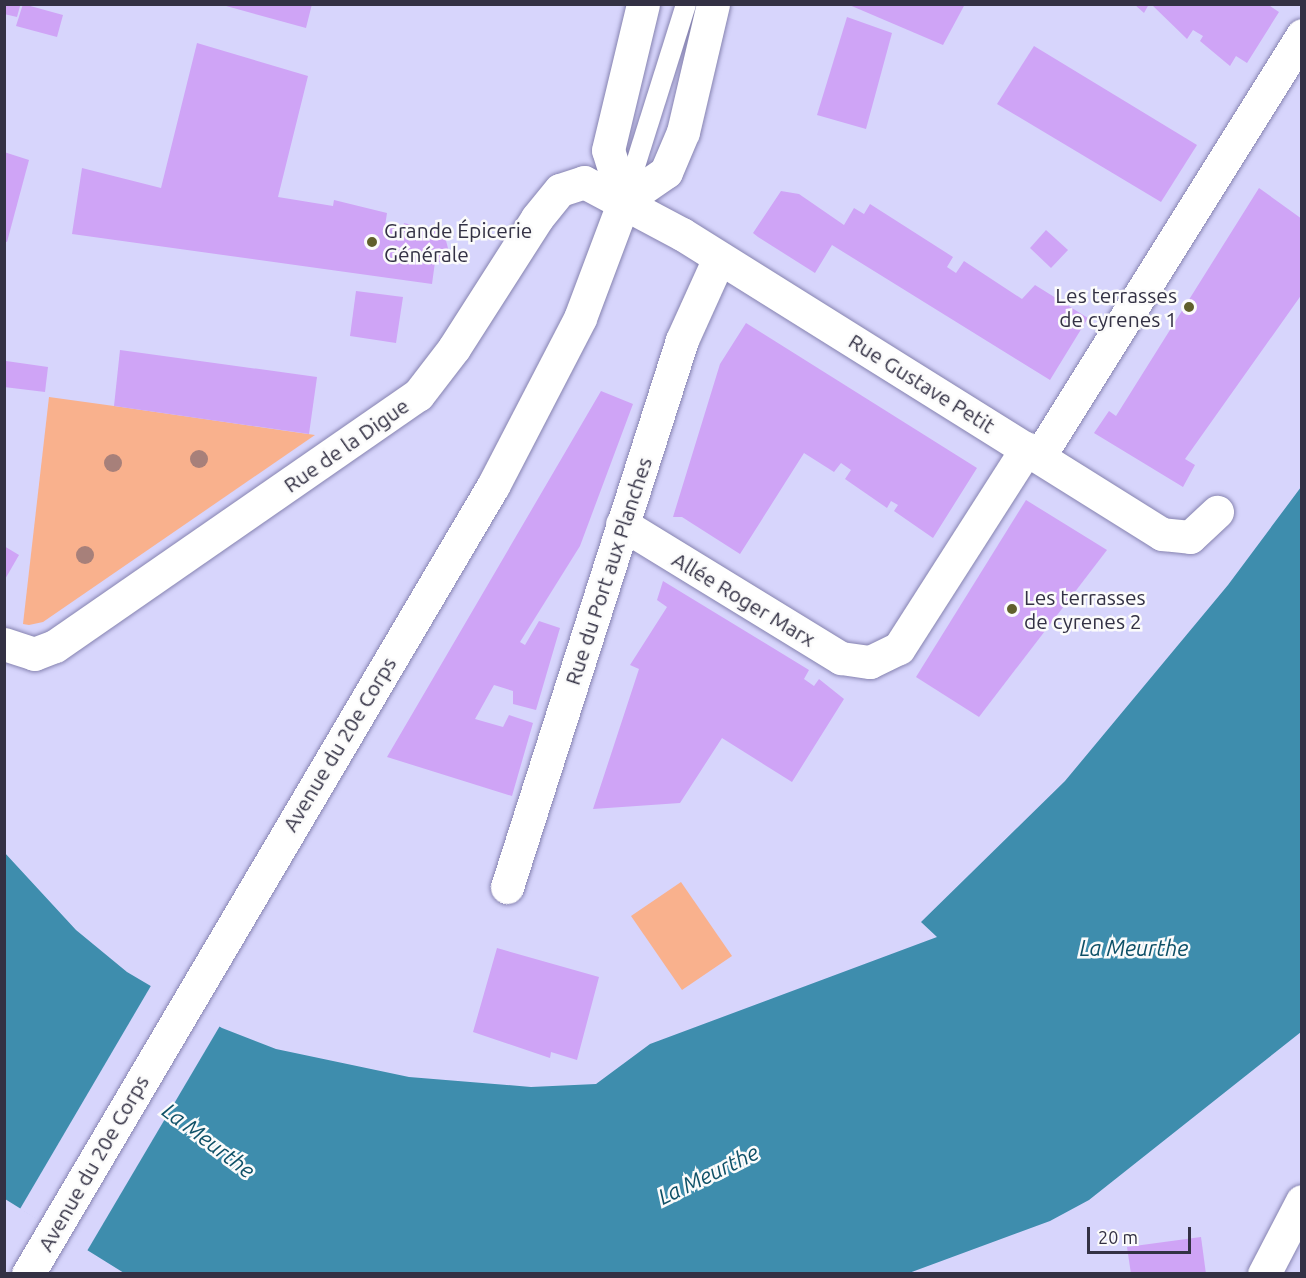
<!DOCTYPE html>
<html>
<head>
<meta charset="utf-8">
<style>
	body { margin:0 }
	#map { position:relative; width:1306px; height:1278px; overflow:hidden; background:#d7d5fc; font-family:Ubuntu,sans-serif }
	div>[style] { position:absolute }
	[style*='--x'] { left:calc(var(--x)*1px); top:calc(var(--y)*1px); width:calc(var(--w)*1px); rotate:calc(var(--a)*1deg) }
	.green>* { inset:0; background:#f9b18d }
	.water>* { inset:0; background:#3e8dad }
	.pier>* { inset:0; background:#d7d5fc }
	.building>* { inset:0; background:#cfa4f6 }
	.roads { filter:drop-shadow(0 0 2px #8683b0) drop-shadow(0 0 2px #8683b0) }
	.lane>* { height:20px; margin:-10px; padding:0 10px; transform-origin:10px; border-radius:10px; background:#fff }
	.street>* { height:33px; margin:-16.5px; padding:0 16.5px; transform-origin:16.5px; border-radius:16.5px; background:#fff }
	.secondary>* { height:33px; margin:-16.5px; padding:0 16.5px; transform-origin:16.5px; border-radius:16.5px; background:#fff }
	.trees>* { width:18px; height:18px; margin:-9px; border-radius:50%; background:#a7807a }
	.dots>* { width:16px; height:16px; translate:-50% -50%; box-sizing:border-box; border:3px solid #fbfbfb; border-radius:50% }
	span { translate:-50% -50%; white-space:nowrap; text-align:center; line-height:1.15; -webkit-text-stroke:5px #fbfbfb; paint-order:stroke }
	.poi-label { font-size:21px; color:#333144 }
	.left { translate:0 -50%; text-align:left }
	.right { translate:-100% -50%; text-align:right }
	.street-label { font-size:21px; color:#333144 }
	.water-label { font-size:22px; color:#0e5067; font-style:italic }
	.frame { position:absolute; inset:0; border:6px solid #333144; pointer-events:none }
	.scale { position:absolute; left:1087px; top:1227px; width:104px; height:27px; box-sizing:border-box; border:3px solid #333144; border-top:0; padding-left:8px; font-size:18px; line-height:21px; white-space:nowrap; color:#333144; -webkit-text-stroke:4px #fbfbfb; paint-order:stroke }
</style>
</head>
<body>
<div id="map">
	<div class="green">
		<i style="clip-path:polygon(49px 397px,114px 406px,315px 435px,43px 622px,29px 625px,23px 624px)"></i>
		<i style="clip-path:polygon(681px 882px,732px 956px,682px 990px,631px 916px)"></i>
	</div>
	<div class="water">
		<i style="clip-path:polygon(1301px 487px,1301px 1032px,1089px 1200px,1050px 1221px,909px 1273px,124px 1273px,5px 1199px,4px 852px,76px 930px,127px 972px,222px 1028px,276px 1049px,409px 1077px,531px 1087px,596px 1084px,650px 1044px,937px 937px,921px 922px,1065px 781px,1228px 585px)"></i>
	</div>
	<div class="pier">
		<i style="clip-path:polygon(152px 984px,221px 1024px,87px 1251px,20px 1209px)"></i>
	</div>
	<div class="building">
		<i style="clip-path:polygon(4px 4px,20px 6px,17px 17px,4px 14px)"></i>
		<i style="clip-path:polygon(23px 4px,63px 15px,57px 37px,16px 26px)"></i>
		<i style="clip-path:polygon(219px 4px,312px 4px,306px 28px)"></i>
		<i style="clip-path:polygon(847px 4px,965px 4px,943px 45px)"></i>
		<i style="clip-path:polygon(1134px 4px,1149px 4px,1144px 13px)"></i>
		<i style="clip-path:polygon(1151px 4px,1267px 4px,1279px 12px,1247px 63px,1236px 56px,1230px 66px,1200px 41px,1203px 36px,1193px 30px,1187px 39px)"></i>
		<i style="clip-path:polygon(847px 17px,892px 33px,866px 129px,817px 115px)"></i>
		<i style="clip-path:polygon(197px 43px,308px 76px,278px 197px,333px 206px,334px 200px,387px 213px,385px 226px,402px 230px,404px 223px,444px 233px,449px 252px,442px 262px,435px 262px,432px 284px,72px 234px,82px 168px,161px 188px)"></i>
		<i style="clip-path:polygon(1034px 46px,1197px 145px,1161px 202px,997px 104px)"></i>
		<i style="clip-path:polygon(4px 152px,29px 160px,7px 242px,4px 241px)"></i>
		<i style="clip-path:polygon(1259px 188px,1302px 219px,1302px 294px,1185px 459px,1195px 465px,1183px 487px,1094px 433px,1109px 411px,1116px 416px)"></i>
		<i style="clip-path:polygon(781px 191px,799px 194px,844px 225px,854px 208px,864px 214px,870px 204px,953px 257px,947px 267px,956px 273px,964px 261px,1022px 299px,1035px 285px,1088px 318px,1050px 380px,832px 245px,815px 273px,758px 237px,753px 233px)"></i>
		<i style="clip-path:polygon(1046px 230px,1068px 250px,1051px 268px,1030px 248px)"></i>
		<i style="clip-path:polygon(356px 291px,403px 297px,396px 343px,350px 336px)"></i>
		<i style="clip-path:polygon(746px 323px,977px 468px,933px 538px,894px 511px,898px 505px,891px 501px,887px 508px,845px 479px,851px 470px,841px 463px,834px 472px,804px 453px,740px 554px,682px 517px,673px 517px,720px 364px)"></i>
		<i style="clip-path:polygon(120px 350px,317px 377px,309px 434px,114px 406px)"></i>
		<i style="clip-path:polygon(6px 361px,48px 367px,45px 392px,4px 387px)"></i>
		<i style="clip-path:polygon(601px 391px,633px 404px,580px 546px,520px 642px,525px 645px,539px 621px,560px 628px,536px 710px,513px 704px,513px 691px,494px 685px,475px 719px,503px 727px,509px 715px,533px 723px,512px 796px,387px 757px)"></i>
		<i style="clip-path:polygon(1026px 500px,1107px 550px,979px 717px,916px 677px)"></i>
		<i style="clip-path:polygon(4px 546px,19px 555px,4px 581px)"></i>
		<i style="clip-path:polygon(663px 581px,809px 670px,804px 679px,814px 686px,819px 679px,844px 699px,792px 782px,722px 738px,680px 803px,593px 809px,639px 669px,630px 665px,667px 607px,657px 600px)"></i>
		<i style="clip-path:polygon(497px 948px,599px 977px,577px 1060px,551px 1052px,550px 1058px,473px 1032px)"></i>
		<i style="clip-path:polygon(1201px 1237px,1206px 1274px,1131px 1274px,1127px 1247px)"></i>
	</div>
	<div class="roads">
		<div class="lane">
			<i style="--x:625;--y:198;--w:203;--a:-72.5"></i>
		</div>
		<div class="street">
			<i style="--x:1040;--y:455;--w:495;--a:-58"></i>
			<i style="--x:622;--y:524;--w:257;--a:31.5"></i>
			<i style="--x:841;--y:658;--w:29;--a:8"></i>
			<i style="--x:870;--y:662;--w:32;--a:-26"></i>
			<i style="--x:899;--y:648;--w:237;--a:-57.4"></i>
			<i style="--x:4;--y:644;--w:32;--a:18"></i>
			<i style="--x:34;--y:654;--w:22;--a:-21"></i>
			<i style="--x:55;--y:646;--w:441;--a:-34.7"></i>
			<i style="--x:418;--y:395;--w:59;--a:-52.5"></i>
			<i style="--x:454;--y:348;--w:154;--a:-57.4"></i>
			<i style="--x:537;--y:218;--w:36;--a:-51"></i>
			<i style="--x:560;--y:190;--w:25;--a:-18"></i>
			<i style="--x:584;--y:182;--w:111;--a:28"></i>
			<i style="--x:682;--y:234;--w:566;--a:32.01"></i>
			<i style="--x:1162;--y:534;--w:28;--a:6"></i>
			<i style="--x:1190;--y:537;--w:37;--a:-43"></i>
			<i style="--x:507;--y:887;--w:574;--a:-72.26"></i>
			<i style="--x:682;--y:340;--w:90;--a:-65.7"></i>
			<i style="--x:1264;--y:1274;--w:82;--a:-62.5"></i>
		</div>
		<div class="secondary">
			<i style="--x:624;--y:201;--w:53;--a:-107.4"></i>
			<i style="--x:608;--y:150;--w:150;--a:-76.5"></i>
			<i style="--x:28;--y:1274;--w:915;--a:-59.46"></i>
			<i style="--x:493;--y:486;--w:189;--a:-62.6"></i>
			<i style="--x:580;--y:318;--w:125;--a:-69.4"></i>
			<i style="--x:624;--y:201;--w:51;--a:-34.6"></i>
			<i style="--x:666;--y:172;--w:43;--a:-67"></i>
			<i style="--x:683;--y:132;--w:131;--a:-76.8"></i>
		</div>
	</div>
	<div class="trees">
		<i style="left:199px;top:459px"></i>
		<i style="left:113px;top:463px"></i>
		<i style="left:85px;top:555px"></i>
	</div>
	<div class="dots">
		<i style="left:372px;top:242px;background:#605f2c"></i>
		<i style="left:1189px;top:307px;background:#605f2c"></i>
		<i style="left:1012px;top:609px;background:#605f2c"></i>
	</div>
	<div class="poi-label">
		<span class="left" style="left:384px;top:242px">Grande Épicerie<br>Générale</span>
		<span class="right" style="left:1177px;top:307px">Les terrasses<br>de cyrenes 1</span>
		<span class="left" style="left:1024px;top:609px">Les terrasses<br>de cyrenes 2</span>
	</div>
	<div class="street-label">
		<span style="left:922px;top:383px;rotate:32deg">Rue Gustave Petit</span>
		<span style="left:346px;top:445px;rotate:-35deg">Rue de la Digue</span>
		<span style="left:608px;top:571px;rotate:-72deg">Rue du Port aux Planches</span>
		<span style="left:744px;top:599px;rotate:31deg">Allée Roger Marx</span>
		<span style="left:339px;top:744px;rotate:-59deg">Avenue du 20e Corps</span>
		<span style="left:93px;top:1163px;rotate:-60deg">Avenue du 20e Corps</span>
	</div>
	<div class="water-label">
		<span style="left:1134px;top:948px">La Meurthe</span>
		<span style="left:209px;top:1140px;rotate:37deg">La Meurthe</span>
		<span style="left:708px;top:1174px;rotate:-26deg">La Meurthe</span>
	</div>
	<div class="frame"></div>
	<div class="scale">20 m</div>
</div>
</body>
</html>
